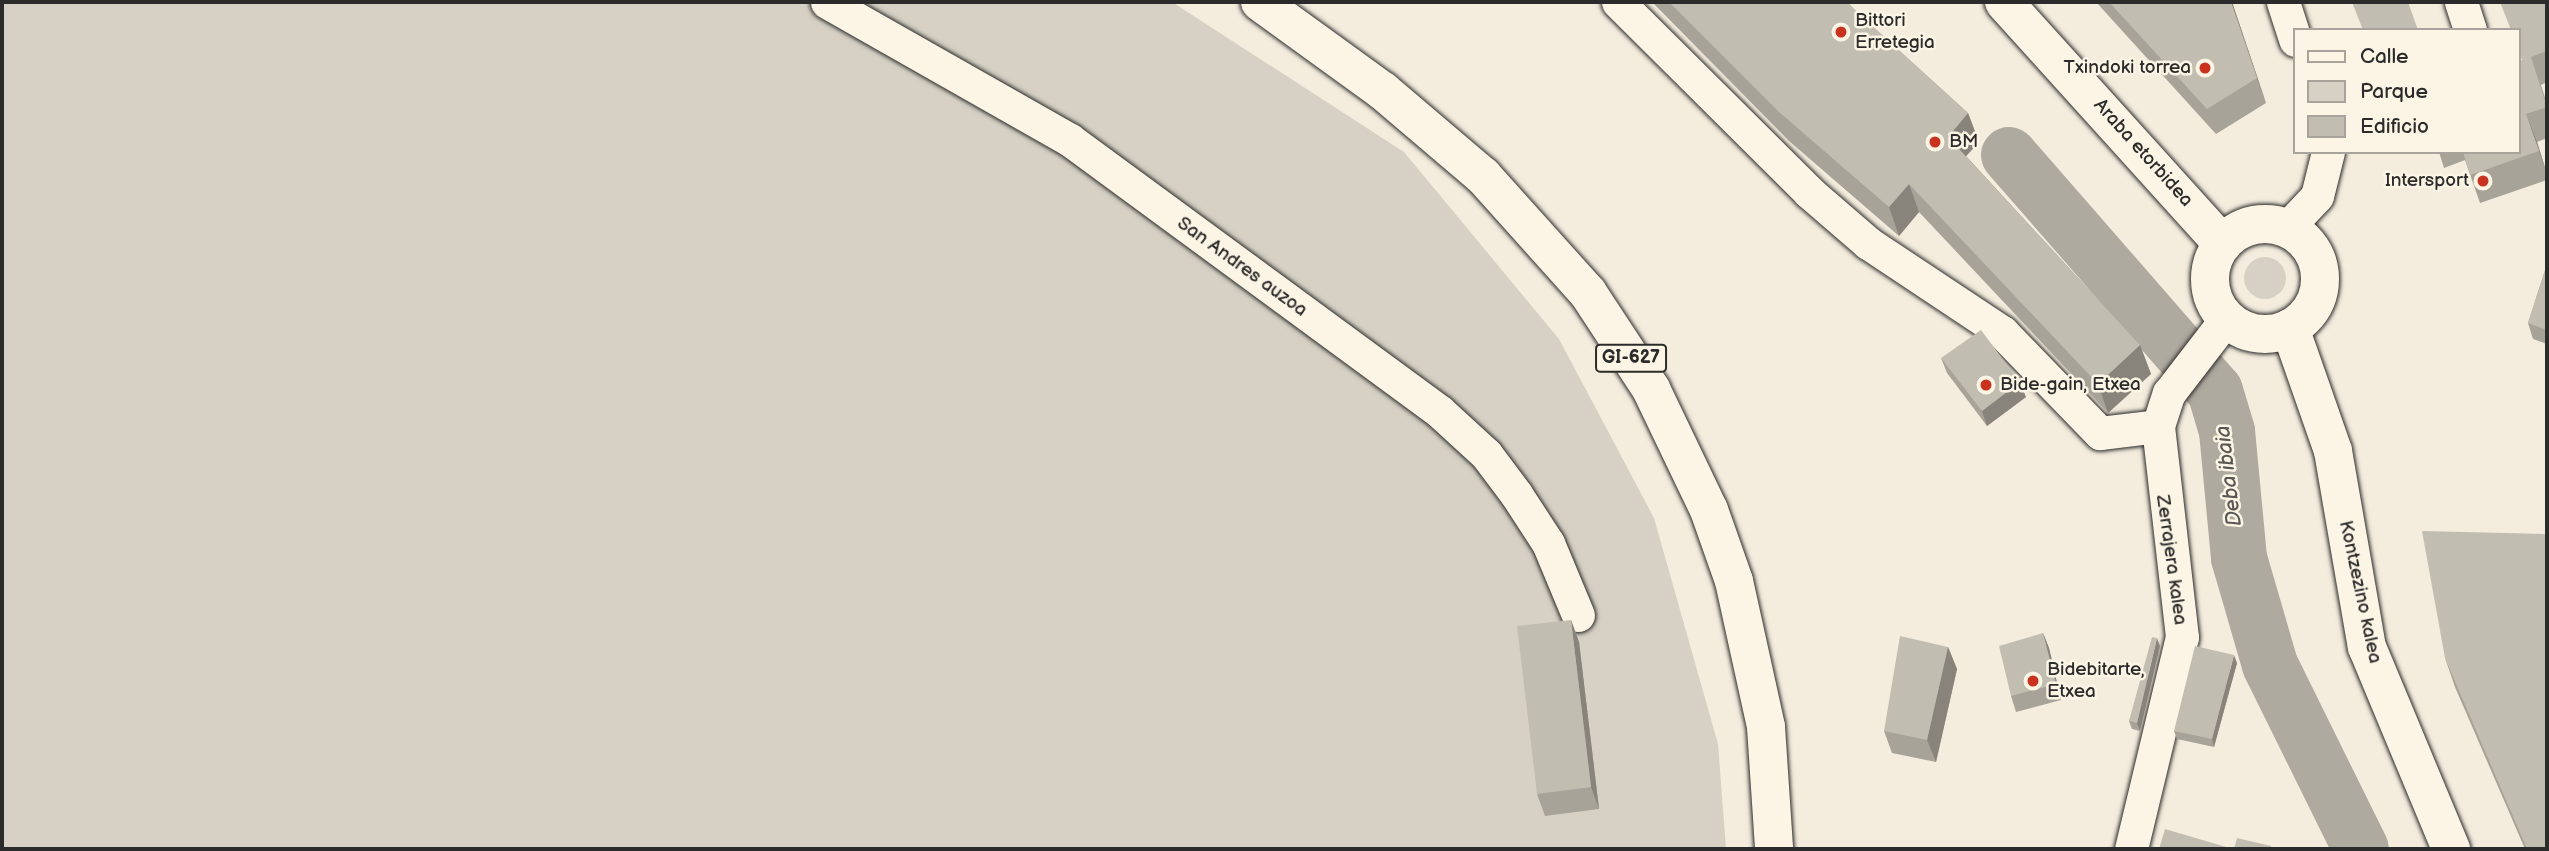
<!DOCTYPE html>
<html>
<head>
<meta charset="utf-8">
<style>
	body { margin:0 }
	#map { position:relative; width:2549px; height:851px; overflow:hidden; background:#f4edde; font-family:"Balsamiq Sans",sans-serif }
	div>[style] { position:absolute }
	[style*='--x'] { left:calc(var(--x)*1px); top:calc(var(--y)*1px); width:calc(var(--w)*1px); rotate:calc(var(--a)*1deg) }
	.green>* { inset:0; background:#d6d1c4 }
	.round { border-radius:50% }
	.river>* { height:56px; margin:-28px; padding:0 28px; transform-origin:28px; border-radius:28px; background:#afaaa0 }
	.roads { filter:drop-shadow(0 0 2px #2b2b2b) drop-shadow(0 0 2px #2b2b2b) }
	.minor>* { height:33px; margin:-16.5px; padding:0 16.5px; transform-origin:16.5px; border-radius:16.5px; background:#fcf5e5 }
	.tertiary>* { height:38px; margin:-19px; padding:0 19px; transform-origin:19px; border-radius:19px; background:#fcf5e5 }
	.tertiary>.ring { margin:-19px; padding:0; box-sizing:content-box; background:none; border:38px solid #fcf5e5; border-radius:50% }
	.primary>* { height:38px; margin:-19px; padding:0 19px; transform-origin:19px; border-radius:19px; background:#fcf5e5 }
	.wall>* { inset:0; background:#a7a398 }
	.shaded-wall>* { inset:0; background:#88847c }
	.building>* { inset:0; background:#c2bdb1 }
	.dots>* { width:19px; height:19px; translate:-50% -50%; box-sizing:border-box; border:4px solid #fcf5e5; border-radius:50% }
	span { translate:-50% -50%; white-space:nowrap; text-align:center; line-height:1.15; -webkit-text-stroke:5px #fcf5e5; paint-order:stroke }
	.shield-label span { padding:2px 5px; background:#fcf5e5; border:2px solid; border-radius:5px; -webkit-text-stroke-width:0 }
	.shield-label { font-size:18px; color:#2b2b2b; font-weight:700 }
	.poi-label { font-size:19px; color:#2b2b2b }
	.left { translate:0 -50%; text-align:left }
	.right { translate:-100% -50%; text-align:right }
	.street-label { font-size:19px; color:#2b2b2b }
	.water-label { font-size:21px; color:#595754; font-style:italic }
	.frame { position:absolute; inset:0; border:4px solid #2b2b2b; pointer-events:none }
	.legend { position:absolute; left:2293px; top:28px; width:228px; height:126px; box-sizing:border-box; background:#fcf5e5; border:2px solid #a8a49b; margin:0; padding:9px 12px; list-style:none; font-size:21px; color:#2b2b2b }
	.legend li { display:flex; align-items:center; gap:14px; height:35px }
	.legend b { width:35px; border:2px solid #a8a49b }
</style>
</head>
<body>
<div id="map">
	<div class="green">
		<i style="clip-path:polygon(2px 2px,1172px 2px,1404px 152px,1559px 339px,1654px 518px,1718px 744px,1726px 849px,2px 849px)"></i>
		<i class="round" style="left:2244px;top:257px;width:42px;height:42px"></i>
	</div>
	<div class="river">
		<i style="--x:2009;--y:155;--w:313;--a:48.9"></i>
		<i style="--x:2215;--y:391;--w:42;--a:73.3"></i>
		<i style="--x:2227;--y:431;--w:128;--a:84.6"></i>
		<i style="--x:2239;--y:558;--w:111;--a:73.8"></i>
		<i style="--x:2270;--y:665;--w:205;--a:63.7"></i>
	</div>
	<div class="roads">
		<div class="minor">
			<i style="--x:827;--y:2;--w:279;--a:29.6"></i>
			<i style="--x:1070;--y:140;--w:458;--a:36.3"></i>
			<i style="--x:1439;--y:411;--w:64;--a:42.5"></i>
			<i style="--x:1486;--y:454;--w:50;--a:53.1"></i>
			<i style="--x:1516;--y:494;--w:59;--a:56.9"></i>
			<i style="--x:1548;--y:543;--w:78;--a:67.4"></i>
			<i style="--x:1618;--y:2;--w:269;--a:44.8"></i>
			<i style="--x:1809;--y:192;--w:78;--a:40.8"></i>
			<i style="--x:1868;--y:243;--w:161;--a:33.6"></i>
			<i style="--x:2002;--y:332;--w:141;--a:45.9"></i>
			<i style="--x:2100;--y:433;--w:58;--a:-6.9"></i>
			<i style="--x:2283;--y:2;--w:40;--a:72"></i>
			<i style="--x:2461;--y:2;--w:29;--a:72"></i>
			<i style="--x:2286;--y:229;--w:45;--a:-46.8"></i>
			<i style="--x:2317;--y:196;--w:45;--a:-76"></i>
			<i style="--x:2131;--y:849;--w:218;--a:-76.5"></i>
			<i style="--x:2182;--y:637;--w:212;--a:-96.5"></i>
			<i style="--x:2158;--y:426;--w:35;--a:-72"></i>
			<i style="--x:2169;--y:393;--w:93;--a:-52.4"></i>
		</div>
		<div class="tertiary">
			<i style="--x:2004;--y:2;--w:326;--a:47.9"></i>
			<i class="ring" style="left:2210px;top:224px;width:72px;height:72px"></i>
			<i style="--x:2290;--y:328;--w:130;--a:70.7"></i>
			<i style="--x:2333;--y:451;--w:199;--a:80.2"></i>
			<i style="--x:2367;--y:647;--w:219;--a:67.4"></i>
		</div>
		<div class="primary">
			<i style="--x:1260;--y:2;--w:152;--a:35.9"></i>
			<i style="--x:1383;--y:91;--w:131;--a:40.4"></i>
			<i style="--x:1483;--y:176;--w:157;--a:48.1"></i>
			<i style="--x:1588;--y:293;--w:115;--a:56.7"></i>
			<i style="--x:1651;--y:389;--w:134;--a:64.4"></i>
			<i style="--x:1709;--y:510;--w:75;--a:70.6"></i>
			<i style="--x:1734;--y:581;--w:149;--a:77.6"></i>
			<i style="--x:1766;--y:727;--w:122;--a:86.2"></i>
		</div>
	</div>
	<div class="wall">
		<i style="clip-path:polygon(1652px 2px,1847px 2px,1858px 13px,1968px 113px,1979px 142px,1966px 156px,2140px 345px,2151px 374px,2108px 413px,1919px 212px,1899px 236px,1789px 141px)"></i>
		<i style="clip-path:polygon(2096px 2px,2232px 2px,2266px 103px,2216px 134px)"></i>
		<i style="clip-path:polygon(2547px 2px,2547px 82px,2541px 85px,2547px 104px,2547px 138px,2537px 142px,2547px 174px,2547px 180px,2480px 203px,2465px 160px,2444px 168px,2439px 152px,2519px 152px,2522px 60px)"></i>
		<i style="clip-path:polygon(2547px 264px,2547px 344px,2533px 339px,2528px 323px)"></i>
		<i style="clip-path:polygon(1941px 358px,2026px 397px,1987px 426px,1947px 373px)"></i>
		<i style="clip-path:polygon(1571px 620px,1579px 642px,1599px 809px,1545px 816px,1537px 794px)"></i>
		<i style="clip-path:polygon(2043px 633px,2049px 648px,2061px 700px,2016px 712px,2011px 696px)"></i>
		<i style="clip-path:polygon(2160px 646px,2140px 731px,2132px 729px,2129px 721px)"></i>
		<i style="clip-path:polygon(1948px 647px,1957px 669px,1936px 762px,1892px 753px,1884px 731px)"></i>
		<i style="clip-path:polygon(2445px 658px,2547px 849px,2525px 849px,2455px 687px)"></i>
		<i style="clip-path:polygon(2237px 663px,2214px 747px,2177px 739px,2174px 731px)"></i>
	</div>
	<div class="shaded-wall">
		<i style="clip-path:polygon(2231px 2px,2232px 2px,2266px 103px,2257px 78px)"></i>
		<i style="clip-path:polygon(1968px 113px,1979px 142px,1958px 165px,1948px 137px)"></i>
		<i style="clip-path:polygon(2526px 114px,2537px 142px,2547px 174px,2539px 151px)"></i>
		<i style="clip-path:polygon(1909px 184px,1919px 212px,1899px 236px,1889px 207px)"></i>
		<i style="clip-path:polygon(2140px 345px,2151px 374px,2108px 413px,2098px 384px)"></i>
		<i style="clip-path:polygon(2020px 382px,2026px 397px,1987px 426px,1982px 411px)"></i>
		<i style="clip-path:polygon(1571px 620px,1579px 642px,1599px 809px,1591px 787px)"></i>
		<i style="clip-path:polygon(2043px 633px,2049px 648px,2061px 700px,2056px 684px)"></i>
		<i style="clip-path:polygon(2157px 638px,2160px 646px,2140px 731px,2137px 723px)"></i>
		<i style="clip-path:polygon(1948px 647px,1957px 669px,1936px 762px,1927px 740px)"></i>
		<i style="clip-path:polygon(2234px 655px,2237px 663px,2214px 747px,2212px 739px)"></i>
	</div>
	<div class="building">
		<i style="clip-path:polygon(1669px 2px,1847px 2px,1858px 13px,1968px 113px,1948px 137px,2140px 345px,2098px 384px,1909px 184px,1889px 207px,1779px 112px)"></i>
		<i style="clip-path:polygon(2109px 2px,2231px 2px,2257px 78px,2207px 109px)"></i>
		<i style="clip-path:polygon(2352px 2px,2408px 2px,2418px 30px,2363px 30px)"></i>
		<i style="clip-path:polygon(2500px 2px,2547px 2px,2547px 51px,2531px 57px,2547px 107px,2526px 114px,2539px 151px,2470px 175px,2463px 152px,2519px 152px,2519px 61px,2522px 60px,2519px 53px,2519px 30px,2511px 30px)"></i>
		<i style="clip-path:polygon(2547px 264px,2547px 330px,2528px 323px)"></i>
		<i style="clip-path:polygon(1981px 330px,2020px 382px,1982px 411px,1941px 358px)"></i>
		<i style="clip-path:polygon(2422px 531px,2547px 534px,2547px 849px,2527px 849px,2445px 658px)"></i>
		<i style="clip-path:polygon(1571px 620px,1591px 787px,1537px 794px,1517px 626px)"></i>
		<i style="clip-path:polygon(2043px 633px,2056px 684px,2011px 696px,1999px 646px)"></i>
		<i style="clip-path:polygon(1900px 636px,1948px 647px,1927px 740px,1884px 731px)"></i>
		<i style="clip-path:polygon(2152px 637px,2157px 638px,2137px 723px,2129px 721px)"></i>
		<i style="clip-path:polygon(2195px 646px,2234px 655px,2212px 739px,2174px 731px)"></i>
		<i style="clip-path:polygon(2165px 829px,2233px 849px,2159px 849px)"></i>
		<i style="clip-path:polygon(2237px 838px,2271px 846px,2271px 849px,2234px 849px)"></i>
	</div>
	<div class="dots">
		<i style="left:1841px;top:32px;background:#c8321e"></i>
		<i style="left:2205px;top:68px;background:#c8321e"></i>
		<i style="left:1935px;top:142px;background:#c8321e"></i>
		<i style="left:2483px;top:181px;background:#c8321e"></i>
		<i style="left:1986px;top:385px;background:#c8321e"></i>
		<i style="left:2033px;top:681px;background:#c8321e"></i>
	</div>
	<div class="shield-label">
		<span style="left:1631px;top:358px">GI-627</span>
	</div>
	<div class="poi-label">
		<span class="left" style="left:1855px;top:32px">Bittori<br>Erretegia</span>
		<span class="right" style="left:2191px;top:68px">Txindoki torrea</span>
		<span class="left" style="left:1949px;top:142px">BM</span>
		<span class="right" style="left:2469px;top:181px">Intersport</span>
		<span class="left" style="left:2000px;top:385px">Bide-gain, Etxea</span>
		<span class="left" style="left:2047px;top:681px">Bidebitarte,<br>Etxea</span>
	</div>
	<div class="street-label">
		<span style="left:2143px;top:153px;rotate:48deg">Araba etorbidea</span>
		<span style="left:1242px;top:267px;rotate:36deg">San Andres auzoa</span>
		<span style="left:2171px;top:560px;rotate:82deg">Zerrajera kalea</span>
		<span style="left:2360px;top:592px;rotate:78deg">Kontzezino kalea</span>
	</div>
	<div class="water-label">
		<span style="left:2229px;top:476px;rotate:-97deg">Deba ibaia</span>
	</div>
	<div class="frame"></div>
	<ul class="legend">
	<li><b style="height:9px;background:#fcf5e5"></b>Calle</li>
	<li><b style="height:19px;background:#d6d1c4"></b>Parque</li>
	<li><b style="height:19px;background:#c2bdb1"></b>Edificio</li>
	</ul>
</div>
</body>
</html>
